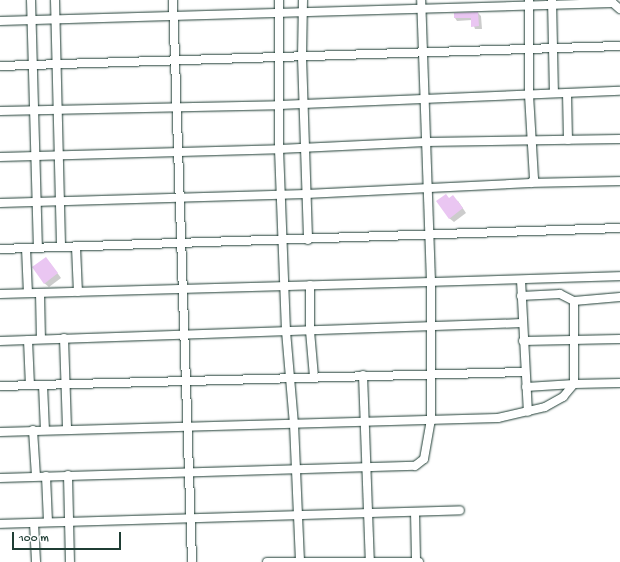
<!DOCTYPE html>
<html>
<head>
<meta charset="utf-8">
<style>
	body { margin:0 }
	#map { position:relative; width:620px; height:562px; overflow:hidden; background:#fff; font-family:"Gochi Hand",sans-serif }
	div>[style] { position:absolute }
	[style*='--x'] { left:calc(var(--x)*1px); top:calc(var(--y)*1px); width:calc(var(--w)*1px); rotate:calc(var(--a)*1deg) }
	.shadow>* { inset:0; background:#0003 }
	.building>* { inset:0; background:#eac6f2 }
	.roads { filter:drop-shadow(0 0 1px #1f3d34) drop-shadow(0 0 1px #1f3d34) }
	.street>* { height:8px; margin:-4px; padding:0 4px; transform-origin:4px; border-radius:4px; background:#fff }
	span { translate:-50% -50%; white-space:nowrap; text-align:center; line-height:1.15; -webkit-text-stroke:4px #fff; paint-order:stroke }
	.scale { position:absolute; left:12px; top:532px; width:109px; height:18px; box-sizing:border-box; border:2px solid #1f3d34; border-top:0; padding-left:5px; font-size:12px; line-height:14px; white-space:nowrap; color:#1f3d34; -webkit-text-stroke:3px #fff; paint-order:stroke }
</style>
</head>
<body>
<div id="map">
	<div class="shadow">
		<i style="clip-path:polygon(478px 13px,481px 16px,482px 29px,475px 29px,472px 20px,457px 21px,455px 18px)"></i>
		<i style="clip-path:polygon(450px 199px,458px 201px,466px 213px,454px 222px,449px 218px)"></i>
		<i style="clip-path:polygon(50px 263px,61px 278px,49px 287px,44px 283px)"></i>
	</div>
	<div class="building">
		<i style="clip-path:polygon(478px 12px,479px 26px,471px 27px,471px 18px,454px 18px,454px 13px)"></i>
		<i style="clip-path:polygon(446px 194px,449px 198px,453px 195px,463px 208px,449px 219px,436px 201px)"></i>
		<i style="clip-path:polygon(46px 257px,58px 273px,44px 284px,32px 267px)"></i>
	</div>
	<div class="roads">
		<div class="street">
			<i style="--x:31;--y:0;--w:248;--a:88.4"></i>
			<i style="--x:55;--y:0;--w:247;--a:88.6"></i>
			<i style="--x:173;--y:0;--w:562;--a:88.06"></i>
			<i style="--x:279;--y:0;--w:149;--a:90"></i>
			<i style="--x:279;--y:149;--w:182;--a:87.8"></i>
			<i style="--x:286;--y:331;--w:93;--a:85.1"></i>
			<i style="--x:294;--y:424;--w:138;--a:87.5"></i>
			<i style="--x:303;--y:0;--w:57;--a:91"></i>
			<i style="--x:302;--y:57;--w:183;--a:88.1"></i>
			<i style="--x:552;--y:0;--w:93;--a:88.8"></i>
			<i style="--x:0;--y:21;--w:613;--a:-1.68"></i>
			<i style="--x:613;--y:3;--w:9;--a:41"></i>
			<i style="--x:0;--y:66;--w:620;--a:-1.85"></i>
			<i style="--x:567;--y:93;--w:47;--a:88.8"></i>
			<i style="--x:0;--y:111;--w:279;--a:-1.2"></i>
			<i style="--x:279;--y:105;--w:341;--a:-2.4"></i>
			<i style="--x:0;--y:157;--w:279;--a:-1.6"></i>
			<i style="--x:279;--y:149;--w:147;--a:-2.7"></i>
			<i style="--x:426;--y:142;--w:194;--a:-0.9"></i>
			<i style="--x:531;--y:183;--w:89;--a:-1.3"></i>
			<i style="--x:0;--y:203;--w:306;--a:-1.7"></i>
			<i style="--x:306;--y:194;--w:225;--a:-2.8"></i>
			<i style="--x:531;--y:183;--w:5;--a:-53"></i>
			<i style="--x:534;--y:179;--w:84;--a:-93.4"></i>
			<i style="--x:529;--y:95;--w:95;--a:-90"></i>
			<i style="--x:76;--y:247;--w:45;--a:87.5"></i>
			<i style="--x:26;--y:248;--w:45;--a:87.5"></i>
			<i style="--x:0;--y:249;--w:620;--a:-1.94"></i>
			<i style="--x:521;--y:280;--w:132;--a:87"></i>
			<i style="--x:310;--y:285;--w:46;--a:90"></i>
			<i style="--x:310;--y:331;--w:46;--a:85"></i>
			<i style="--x:40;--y:293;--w:46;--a:88.8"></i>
			<i style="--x:0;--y:294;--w:431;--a:-1.6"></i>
			<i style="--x:431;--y:282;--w:282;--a:-92"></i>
			<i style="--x:521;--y:296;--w:39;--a:-3"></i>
			<i style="--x:560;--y:294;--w:16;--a:27"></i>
			<i style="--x:574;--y:301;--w:83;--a:90"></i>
			<i style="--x:574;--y:384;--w:48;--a:176.4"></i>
			<i style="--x:574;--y:301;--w:46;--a:-5"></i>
			<i style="--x:64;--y:338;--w:91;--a:88.1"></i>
			<i style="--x:28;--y:340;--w:45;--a:87.5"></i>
			<i style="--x:0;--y:341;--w:522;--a:-1.97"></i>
			<i style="--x:523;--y:341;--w:97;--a:-1.2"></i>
			<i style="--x:363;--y:375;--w:187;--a:87.9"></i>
			<i style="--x:43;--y:385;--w:45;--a:87.5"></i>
			<i style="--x:0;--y:386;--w:525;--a:-1.53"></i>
			<i style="--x:33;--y:430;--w:46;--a:86.3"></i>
			<i style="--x:0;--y:432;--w:498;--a:-1.6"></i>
			<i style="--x:498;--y:418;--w:48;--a:-13.2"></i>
			<i style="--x:545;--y:407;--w:21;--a:-29"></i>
			<i style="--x:563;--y:397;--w:17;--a:-50"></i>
			<i style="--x:574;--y:384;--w:46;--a:-1.2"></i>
			<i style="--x:68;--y:475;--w:87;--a:88.7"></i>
			<i style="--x:46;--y:476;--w:46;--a:87.5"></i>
			<i style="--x:0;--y:478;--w:415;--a:-1.7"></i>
			<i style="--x:415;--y:466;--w:11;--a:-38"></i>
			<i style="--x:424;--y:459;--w:39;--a:-80"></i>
			<i style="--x:431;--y:421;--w:139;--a:-90"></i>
			<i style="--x:431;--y:282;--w:189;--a:-1.8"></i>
			<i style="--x:415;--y:512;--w:49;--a:88.8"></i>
			<i style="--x:34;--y:523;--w:39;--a:87"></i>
			<i style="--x:0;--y:524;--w:460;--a:-1.7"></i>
			<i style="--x:267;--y:562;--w:152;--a:0"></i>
		</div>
	</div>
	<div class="scale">100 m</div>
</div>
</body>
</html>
